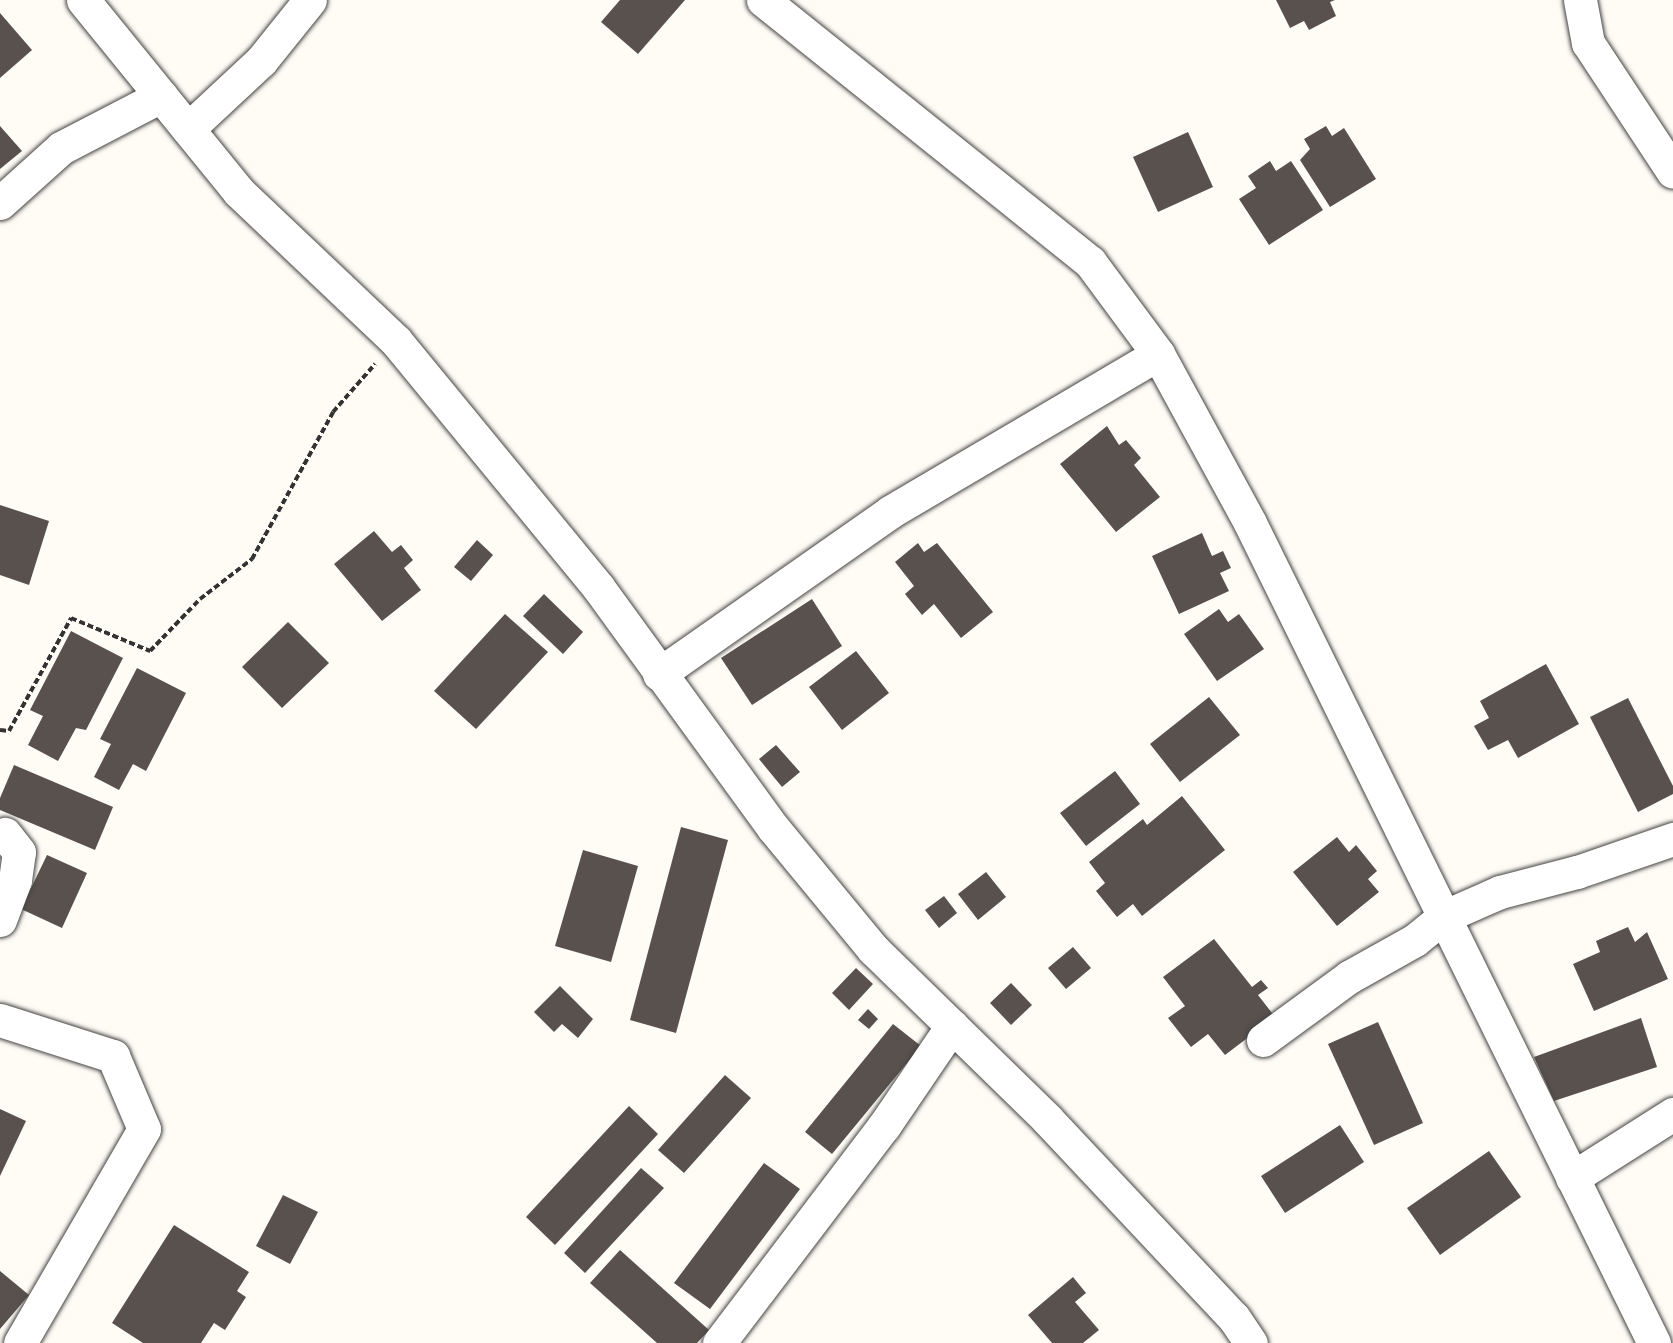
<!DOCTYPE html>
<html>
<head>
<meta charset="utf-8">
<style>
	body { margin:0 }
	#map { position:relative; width:1673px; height:1343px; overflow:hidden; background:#fffcf5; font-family:"Playfair Display",serif }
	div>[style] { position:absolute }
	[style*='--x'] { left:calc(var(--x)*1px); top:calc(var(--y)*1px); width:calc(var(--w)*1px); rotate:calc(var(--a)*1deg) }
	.building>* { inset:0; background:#59514d }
	.path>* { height:4px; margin-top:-2px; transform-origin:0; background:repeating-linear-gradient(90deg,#333 0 6px,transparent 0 9px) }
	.roads { filter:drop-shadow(0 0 2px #444) drop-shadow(0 0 2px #444) }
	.minor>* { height:33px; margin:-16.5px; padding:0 16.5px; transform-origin:16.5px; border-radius:16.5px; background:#fff }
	span { translate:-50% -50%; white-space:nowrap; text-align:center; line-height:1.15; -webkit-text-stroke:6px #fff; paint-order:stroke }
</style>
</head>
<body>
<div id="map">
	<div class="building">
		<i style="clip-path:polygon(620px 0,685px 0,638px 54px,601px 22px)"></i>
		<i style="clip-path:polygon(1276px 0,1335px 0,1330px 2px,1336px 16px,1309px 30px,1304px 21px,1290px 28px)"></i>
		<i style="clip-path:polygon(0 13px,32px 50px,0 78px)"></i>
		<i style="clip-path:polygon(0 126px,22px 151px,0 169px)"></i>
		<i style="clip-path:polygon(1326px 126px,1332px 136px,1344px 128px,1376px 179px,1330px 207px,1300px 160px,1310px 149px,1304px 139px)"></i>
		<i style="clip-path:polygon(1188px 132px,1213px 187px,1158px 212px,1133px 157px)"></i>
		<i style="clip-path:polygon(1270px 161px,1276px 171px,1291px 161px,1323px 210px,1269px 245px,1239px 199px,1256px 188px,1248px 176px)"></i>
		<i style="clip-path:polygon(1107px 426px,1119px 445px,1126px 440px,1141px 458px,1134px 465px,1160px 497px,1116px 532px,1060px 464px)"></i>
		<i style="clip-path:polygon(0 505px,49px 521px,29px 585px,0 575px)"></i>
		<i style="clip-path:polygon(374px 531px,392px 552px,401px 545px,413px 560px,404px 568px,421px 590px,382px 621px,334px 564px)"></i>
		<i style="clip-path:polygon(1202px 533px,1212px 556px,1223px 551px,1231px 568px,1220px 573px,1229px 591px,1179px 614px,1152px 556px)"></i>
		<i style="clip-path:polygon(477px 540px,493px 555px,471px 581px,454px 567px)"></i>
		<i style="clip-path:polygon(918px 543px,924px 552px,937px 543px,993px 612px,961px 638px,934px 604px,922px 615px,905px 594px,914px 586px,895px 562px)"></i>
		<i style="clip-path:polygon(544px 594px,583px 632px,563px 654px,523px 616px)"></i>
		<i style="clip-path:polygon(812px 599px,842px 646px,752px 705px,721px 658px)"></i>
		<i style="clip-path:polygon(1219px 609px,1228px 622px,1239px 614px,1264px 649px,1217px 681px,1184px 634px)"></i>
		<i style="clip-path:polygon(505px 614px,548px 652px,476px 729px,434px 691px)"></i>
		<i style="clip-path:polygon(288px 622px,329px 663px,282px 708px,242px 667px)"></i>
		<i style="clip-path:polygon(71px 631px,123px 658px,86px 730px,76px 728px,58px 761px,28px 745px,43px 716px,30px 710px)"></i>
		<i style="clip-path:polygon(856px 651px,889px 693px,842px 730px,809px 687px)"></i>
		<i style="clip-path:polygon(1546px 664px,1579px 724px,1518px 758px,1508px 740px,1488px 750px,1474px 726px,1489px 718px,1480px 701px)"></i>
		<i style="clip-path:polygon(137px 668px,186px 693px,146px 771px,133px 764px,119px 790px,94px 777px,111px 744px,100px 739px)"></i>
		<i style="clip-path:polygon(1209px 697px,1240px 735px,1180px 782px,1150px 744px)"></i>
		<i style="clip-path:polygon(1628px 698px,1673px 786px,1673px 794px,1638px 812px,1590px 717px)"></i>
		<i style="clip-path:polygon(776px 745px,800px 772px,782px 787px,759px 759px)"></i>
		<i style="clip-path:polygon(14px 765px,113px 807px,95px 850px,0 810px,0 798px)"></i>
		<i style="clip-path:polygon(1115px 771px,1140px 804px,1086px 846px,1060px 813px)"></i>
		<i style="clip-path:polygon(1182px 796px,1225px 850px,1142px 916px,1133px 904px,1117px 917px,1096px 891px,1105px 883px,1089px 862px,1143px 819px,1147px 825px)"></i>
		<i style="clip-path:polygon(681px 827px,728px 840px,676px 1033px,630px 1020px)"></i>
		<i style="clip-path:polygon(1337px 837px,1349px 852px,1356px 845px,1377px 871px,1368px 879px,1379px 892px,1337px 926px,1293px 872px)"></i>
		<i style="clip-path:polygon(583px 850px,638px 866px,611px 962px,555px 946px)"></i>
		<i style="clip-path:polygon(47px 855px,87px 873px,62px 928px,21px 909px)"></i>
		<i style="clip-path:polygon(986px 872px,1006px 897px,978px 920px,958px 894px)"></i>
		<i style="clip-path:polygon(944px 896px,957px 913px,939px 928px,925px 910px)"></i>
		<i style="clip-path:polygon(1628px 927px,1635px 942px,1647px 932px,1668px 979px,1594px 1011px,1573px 964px,1600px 952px,1596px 941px)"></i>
		<i style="clip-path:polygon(1214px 939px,1252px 987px,1261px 980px,1268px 988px,1258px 995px,1275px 1017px,1225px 1055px,1208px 1034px,1191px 1047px,1168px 1018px,1185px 1006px,1163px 977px)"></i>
		<i style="clip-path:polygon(1073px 947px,1091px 968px,1066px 989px,1048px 968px)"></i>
		<i style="clip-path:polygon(856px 968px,873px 984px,849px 1010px,832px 993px)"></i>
		<i style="clip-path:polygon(1011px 983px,1032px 1005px,1011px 1025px,990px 1003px)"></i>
		<i style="clip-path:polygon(560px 986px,593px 1019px,578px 1038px,562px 1024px,554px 1032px,534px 1012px)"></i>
		<i style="clip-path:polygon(868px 1009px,878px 1019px,869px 1029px,858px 1020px)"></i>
		<i style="clip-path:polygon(1641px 1018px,1657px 1067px,1554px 1101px,1534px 1057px)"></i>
		<i style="clip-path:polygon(1378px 1022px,1423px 1123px,1374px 1145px,1328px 1044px)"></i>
		<i style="clip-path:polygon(893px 1024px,921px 1046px,832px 1154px,805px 1132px)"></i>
		<i style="clip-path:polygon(725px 1075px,751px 1098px,684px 1173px,658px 1150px)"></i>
		<i style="clip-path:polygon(629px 1106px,658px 1134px,555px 1245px,526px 1217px)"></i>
		<i style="clip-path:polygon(0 1109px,26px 1121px,0 1176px)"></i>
		<i style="clip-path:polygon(1340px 1125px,1364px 1162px,1285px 1213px,1261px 1176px)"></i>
		<i style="clip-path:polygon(1489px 1151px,1521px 1197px,1440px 1255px,1407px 1208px)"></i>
		<i style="clip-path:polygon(764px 1163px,800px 1189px,710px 1309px,674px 1283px)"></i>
		<i style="clip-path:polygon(641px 1168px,664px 1188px,585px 1273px,564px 1253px)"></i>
		<i style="clip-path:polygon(283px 1195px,318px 1212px,290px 1264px,256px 1246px)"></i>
		<i style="clip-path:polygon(174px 1225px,249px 1272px,237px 1291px,246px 1297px,225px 1330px,214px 1323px,201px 1343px,143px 1343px,112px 1323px)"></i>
		<i style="clip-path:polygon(620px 1250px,709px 1330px,697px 1343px,657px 1343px,590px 1283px)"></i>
		<i style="clip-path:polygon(0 1271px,29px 1295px,0 1329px)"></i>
		<i style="clip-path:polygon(1073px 1277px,1086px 1293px,1075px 1302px,1099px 1330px,1083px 1343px,1052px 1343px,1028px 1315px)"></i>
	</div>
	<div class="path">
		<i style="--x:0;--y:730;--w:9;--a:6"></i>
		<i style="--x:9;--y:731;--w:129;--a:-61.2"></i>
		<i style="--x:71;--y:618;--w:86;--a:22.7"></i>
		<i style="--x:150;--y:651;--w:72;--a:-46.1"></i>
		<i style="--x:200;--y:599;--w:66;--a:-37.6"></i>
		<i style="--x:252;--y:559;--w:168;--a:-61.1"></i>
		<i style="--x:333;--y:412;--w:64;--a:-48.8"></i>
	</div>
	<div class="roads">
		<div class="minor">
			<i style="--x:83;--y:0;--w:247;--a:50.9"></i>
			<i style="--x:239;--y:192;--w:216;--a:43.5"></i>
			<i style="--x:396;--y:341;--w:318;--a:50.6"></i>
			<i style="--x:598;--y:587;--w:299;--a:54"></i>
			<i style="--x:774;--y:829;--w:156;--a:50.5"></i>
			<i style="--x:873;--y:949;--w:243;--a:44.3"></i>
			<i style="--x:1047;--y:1119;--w:273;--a:46.8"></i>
			<i style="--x:1234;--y:1318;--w:30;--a:56"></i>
			<i style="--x:763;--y:0;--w:419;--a:38.7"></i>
			<i style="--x:1090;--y:262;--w:114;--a:53.5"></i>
			<i style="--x:1580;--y:0;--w:44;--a:79.5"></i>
			<i style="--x:1588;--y:43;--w:154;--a:56.6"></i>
			<i style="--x:188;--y:129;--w:100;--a:-43"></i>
			<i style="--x:261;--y:61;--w:78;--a:-51.2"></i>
			<i style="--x:0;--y:203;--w:82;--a:-42"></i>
			<i style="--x:61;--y:148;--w:113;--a:-27.5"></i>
			<i style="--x:659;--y:674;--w:282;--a:-35"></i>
			<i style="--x:890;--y:512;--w:311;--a:-30.5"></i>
			<i style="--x:1158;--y:354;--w:192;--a:61.4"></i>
			<i style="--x:1250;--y:523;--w:914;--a:63.77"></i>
			<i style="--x:0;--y:920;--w:43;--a:-69.4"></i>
			<i style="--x:15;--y:880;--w:28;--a:-82"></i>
			<i style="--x:19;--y:852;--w:23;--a:-128"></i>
			<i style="--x:0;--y:1020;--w:119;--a:17.7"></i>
			<i style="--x:113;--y:1056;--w:79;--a:67"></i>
			<i style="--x:144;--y:1129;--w:247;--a:120.1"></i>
			<i style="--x:1263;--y:1040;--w:107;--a:-36.2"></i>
			<i style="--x:1349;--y:977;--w:76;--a:-29.3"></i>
			<i style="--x:1415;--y:940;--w:36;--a:-39"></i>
			<i style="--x:1443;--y:917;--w:62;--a:-23.7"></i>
			<i style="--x:1500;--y:892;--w:80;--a:-14.6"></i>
			<i style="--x:1577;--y:872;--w:102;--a:-19"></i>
			<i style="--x:1572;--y:1178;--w:120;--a:-32.4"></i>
			<i style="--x:719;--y:1343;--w:273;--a:-52.8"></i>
			<i style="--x:884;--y:1126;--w:121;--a:-55.8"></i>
		</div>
	</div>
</div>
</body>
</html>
